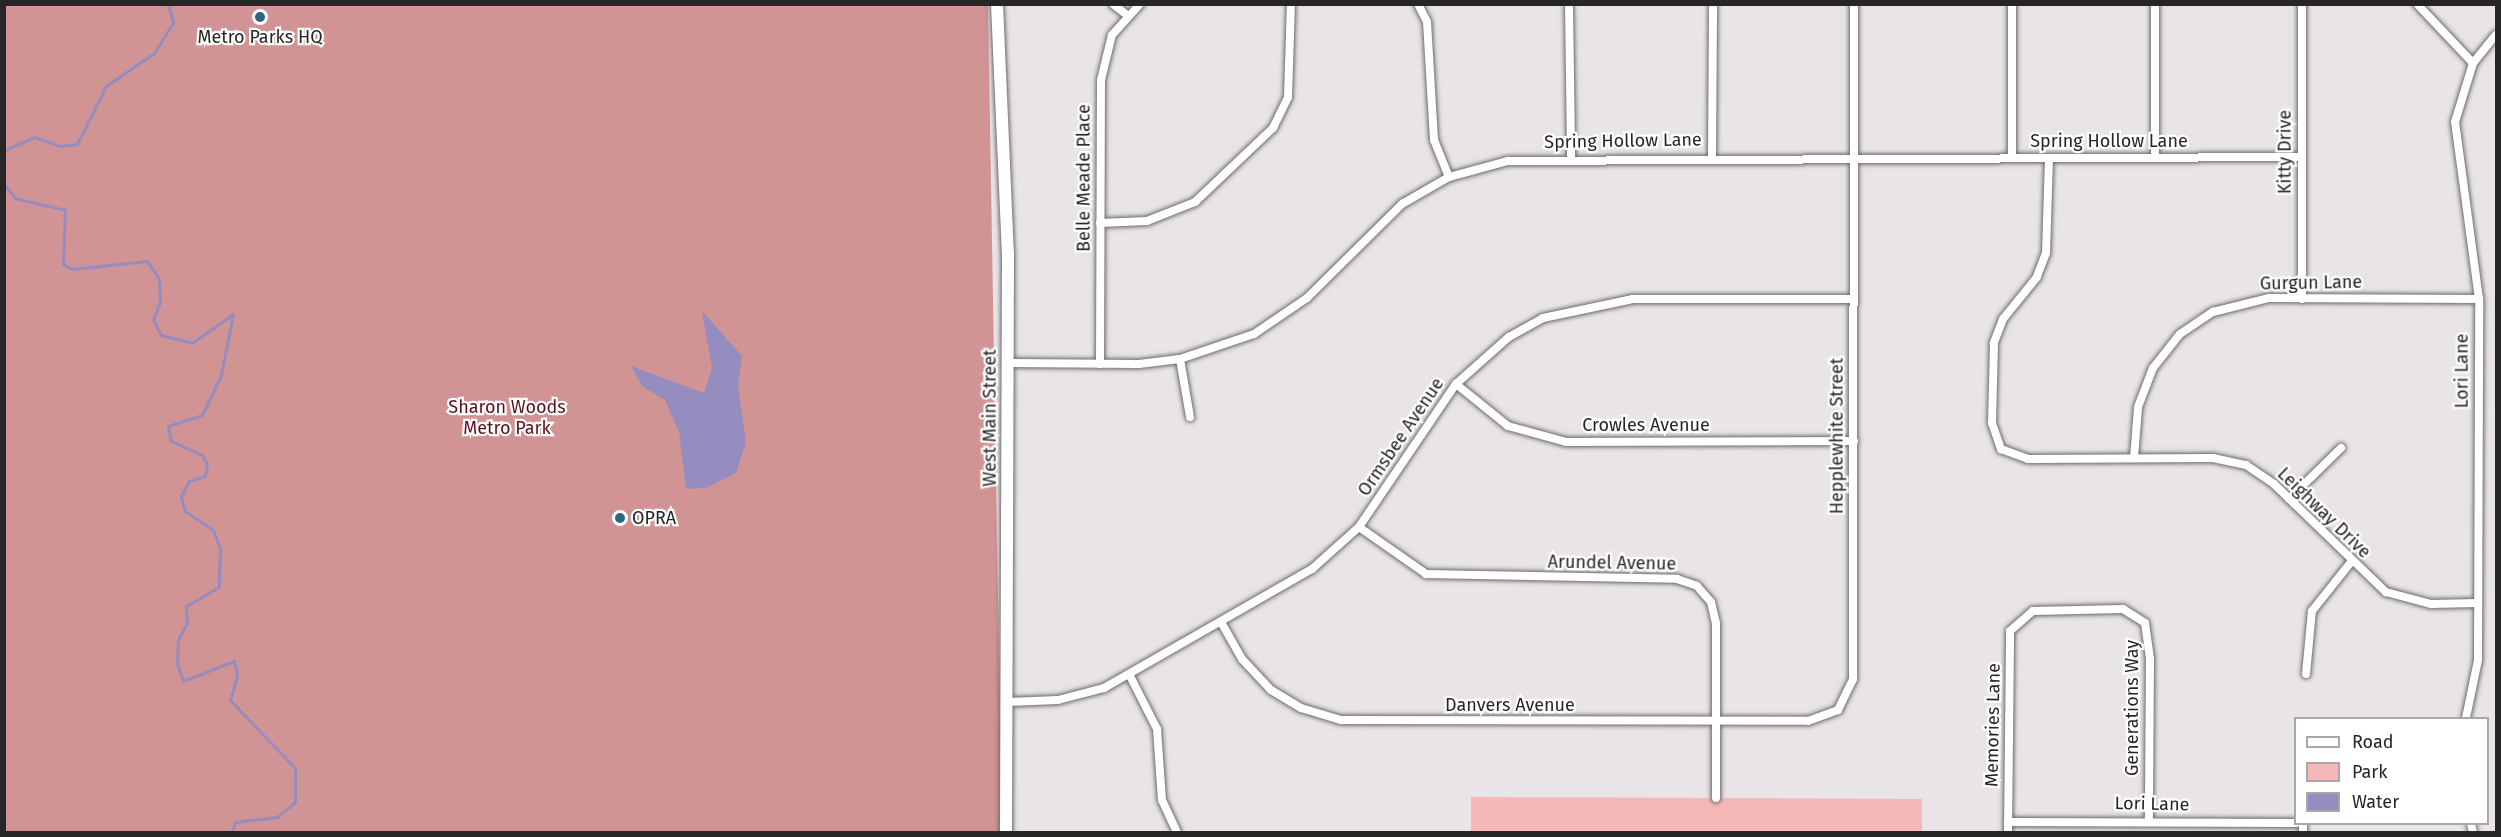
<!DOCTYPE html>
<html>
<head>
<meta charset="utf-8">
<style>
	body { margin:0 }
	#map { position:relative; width:2501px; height:837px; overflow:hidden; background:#e8e4e7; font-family:"Fira Sans",sans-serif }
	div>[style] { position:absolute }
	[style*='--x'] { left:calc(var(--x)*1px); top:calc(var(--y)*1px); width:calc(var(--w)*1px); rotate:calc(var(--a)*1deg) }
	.green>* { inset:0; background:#f5b7b7 }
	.forest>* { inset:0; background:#d19394 }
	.water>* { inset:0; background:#958dc0 }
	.stream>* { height:3px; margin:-1.5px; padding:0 1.5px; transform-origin:1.5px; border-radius:1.5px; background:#958dc0 }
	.roads { filter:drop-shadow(0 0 2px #6e6b6d) drop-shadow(0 0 2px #6e6b6d) }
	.minor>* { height:8px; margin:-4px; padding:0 4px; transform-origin:4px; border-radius:4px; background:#fff }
	.secondary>* { height:12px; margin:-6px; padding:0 6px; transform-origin:6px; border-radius:6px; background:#fff }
	.dots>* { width:16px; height:16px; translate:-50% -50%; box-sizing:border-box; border:3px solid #fff; border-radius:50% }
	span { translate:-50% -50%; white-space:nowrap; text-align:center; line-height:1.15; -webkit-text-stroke:4.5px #fff; paint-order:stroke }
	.poi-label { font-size:18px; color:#272526 }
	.left { translate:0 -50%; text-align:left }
	.street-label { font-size:18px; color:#272526 }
	.park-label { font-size:18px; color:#5a101c }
	.frame { position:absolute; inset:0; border:6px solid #272526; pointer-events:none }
	.legend { position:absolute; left:2294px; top:717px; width:195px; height:108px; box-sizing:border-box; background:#fff; border:2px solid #a9a8a8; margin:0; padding:8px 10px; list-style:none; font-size:18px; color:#272526 }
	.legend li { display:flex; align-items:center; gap:12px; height:30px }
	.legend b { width:30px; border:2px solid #a9a8a8 }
</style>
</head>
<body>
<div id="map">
	<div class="green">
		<i style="clip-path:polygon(1471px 797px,1922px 799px,1922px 832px,1471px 832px)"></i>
	</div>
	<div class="forest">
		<i style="clip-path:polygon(5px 5px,988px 5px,1002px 832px,5px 832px)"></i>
	</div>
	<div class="water">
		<i style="clip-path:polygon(702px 311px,742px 356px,738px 385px,746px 443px,736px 473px,706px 488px,686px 489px,679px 432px,665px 400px,642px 386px,631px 366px,704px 393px,712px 368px)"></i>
	</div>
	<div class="stream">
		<i style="--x:4;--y:150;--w:33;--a:-23"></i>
		<i style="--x:34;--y:137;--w:28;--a:19"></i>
		<i style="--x:60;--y:146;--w:17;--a:-7"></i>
		<i style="--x:77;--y:144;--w:65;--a:-63.4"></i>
		<i style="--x:106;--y:86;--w:58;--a:-34.5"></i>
		<i style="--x:154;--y:53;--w:36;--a:-58"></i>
		<i style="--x:173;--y:22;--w:19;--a:-106"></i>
		<i style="--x:4;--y:184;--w:18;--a:52"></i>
		<i style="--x:15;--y:198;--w:51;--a:13.5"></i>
		<i style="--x:65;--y:210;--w:54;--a:92.1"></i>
		<i style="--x:63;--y:264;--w:10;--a:29"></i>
		<i style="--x:72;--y:269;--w:75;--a:-6.1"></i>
		<i style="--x:147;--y:261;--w:22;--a:56"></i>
		<i style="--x:159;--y:279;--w:23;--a:88"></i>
		<i style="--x:160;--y:302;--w:19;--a:111"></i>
		<i style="--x:153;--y:320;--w:17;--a:62"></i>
		<i style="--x:161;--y:335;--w:32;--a:14"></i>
		<i style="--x:192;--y:343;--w:50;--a:-35.3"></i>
		<i style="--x:233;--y:314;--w:62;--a:101.1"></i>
		<i style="--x:221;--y:375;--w:44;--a:115.4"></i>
		<i style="--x:202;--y:415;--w:36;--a:162"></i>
		<i style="--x:168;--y:426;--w:15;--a:79"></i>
		<i style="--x:171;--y:441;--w:34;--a:24"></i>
		<i style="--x:202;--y:455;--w:10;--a:61"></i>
		<i style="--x:207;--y:464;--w:12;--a:99"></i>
		<i style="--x:205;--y:476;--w:17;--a:163"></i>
		<i style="--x:189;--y:481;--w:17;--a:118"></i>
		<i style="--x:181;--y:496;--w:16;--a:75"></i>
		<i style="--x:185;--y:511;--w:34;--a:34"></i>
		<i style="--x:213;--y:530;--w:20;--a:70"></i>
		<i style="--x:220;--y:549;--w:38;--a:92"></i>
		<i style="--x:219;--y:587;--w:38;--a:150"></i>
		<i style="--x:186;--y:606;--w:17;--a:87"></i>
		<i style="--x:187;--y:623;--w:19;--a:118"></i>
		<i style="--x:178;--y:640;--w:23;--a:92"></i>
		<i style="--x:177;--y:663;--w:19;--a:72"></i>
		<i style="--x:183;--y:681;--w:55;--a:-21.4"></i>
		<i style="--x:234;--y:661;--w:15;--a:79"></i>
		<i style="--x:237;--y:676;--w:25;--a:106"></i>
		<i style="--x:230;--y:700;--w:94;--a:46.3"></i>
		<i style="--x:295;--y:768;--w:34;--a:90"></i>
		<i style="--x:295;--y:802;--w:23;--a:140"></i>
		<i style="--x:277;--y:817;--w:42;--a:173.2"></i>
		<i style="--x:235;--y:822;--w:10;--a:107"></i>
	</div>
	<div class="roads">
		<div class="minor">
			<i style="--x:1113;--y:4;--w:18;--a:38"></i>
			<i style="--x:1418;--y:4;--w:20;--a:63"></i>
			<i style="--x:1427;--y:22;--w:118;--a:86.6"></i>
			<i style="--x:1434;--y:140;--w:40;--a:68"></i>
			<i style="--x:2012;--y:4;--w:154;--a:90"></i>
			<i style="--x:2302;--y:4;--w:295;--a:90"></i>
			<i style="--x:2417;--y:4;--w:81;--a:46.5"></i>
			<i style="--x:1569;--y:6;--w:150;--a:89.2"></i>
			<i style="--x:1712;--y:157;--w:153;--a:-89.6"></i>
			<i style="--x:2155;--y:157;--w:153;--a:-90"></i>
			<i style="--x:2049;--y:158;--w:95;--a:91.8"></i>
			<i style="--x:2046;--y:253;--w:26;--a:111"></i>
			<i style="--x:2037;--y:277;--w:54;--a:129"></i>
			<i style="--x:2003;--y:319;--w:26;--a:111"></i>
			<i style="--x:1994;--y:343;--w:80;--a:91.4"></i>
			<i style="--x:1992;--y:423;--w:28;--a:71"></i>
			<i style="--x:2001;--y:449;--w:29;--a:20"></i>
			<i style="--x:2028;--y:459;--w:185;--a:-0.3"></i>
			<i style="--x:2213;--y:458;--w:34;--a:12"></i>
			<i style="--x:2246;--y:465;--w:34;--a:34"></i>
			<i style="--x:2274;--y:484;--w:156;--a:44"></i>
			<i style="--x:2386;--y:592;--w:47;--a:14.9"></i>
			<i style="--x:2431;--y:604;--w:46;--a:-1.2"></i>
			<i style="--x:1100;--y:223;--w:47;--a:-2.4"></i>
			<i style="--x:1147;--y:221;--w:52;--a:-21.6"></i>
			<i style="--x:1195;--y:202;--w:108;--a:-43.5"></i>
			<i style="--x:1273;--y:128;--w:34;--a:-64"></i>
			<i style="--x:1288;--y:97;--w:93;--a:-88.2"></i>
			<i style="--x:1180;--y:359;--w:59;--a:80.2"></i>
			<i style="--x:1009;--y:363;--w:130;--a:0.4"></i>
			<i style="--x:1139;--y:364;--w:41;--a:-7"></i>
			<i style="--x:1180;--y:359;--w:78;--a:-18.7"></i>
			<i style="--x:1254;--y:334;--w:64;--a:-34.2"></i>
			<i style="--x:1307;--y:298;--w:134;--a:-44.7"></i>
			<i style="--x:1402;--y:204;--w:54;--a:-29.9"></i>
			<i style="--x:1449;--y:177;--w:61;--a:-15.2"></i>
			<i style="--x:1508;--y:161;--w:794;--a:-0.29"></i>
			<i style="--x:1100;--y:364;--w:284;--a:-89.8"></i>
			<i style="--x:1101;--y:80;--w:46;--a:-76.3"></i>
			<i style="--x:1112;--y:35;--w:42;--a:-47.9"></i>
			<i style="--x:1456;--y:384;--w:67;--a:38.9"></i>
			<i style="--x:1508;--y:426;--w:60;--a:15.4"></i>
			<i style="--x:1566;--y:442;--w:288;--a:-0.2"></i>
			<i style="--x:2134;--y:458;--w:51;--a:-85.5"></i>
			<i style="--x:2138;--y:407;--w:42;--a:-69"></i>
			<i style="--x:2153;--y:368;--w:43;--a:-51.5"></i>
			<i style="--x:2180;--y:334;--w:40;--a:-34"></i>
			<i style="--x:2213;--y:312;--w:58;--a:-14"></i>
			<i style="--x:2269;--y:298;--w:210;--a:0.3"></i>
			<i style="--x:2289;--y:499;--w:73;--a:-44.4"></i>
			<i style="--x:1359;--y:527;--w:82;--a:35"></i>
			<i style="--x:1426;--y:574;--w:251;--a:1.1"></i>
			<i style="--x:1677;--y:579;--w:21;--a:19"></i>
			<i style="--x:1697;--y:586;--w:21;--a:49"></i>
			<i style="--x:1711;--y:602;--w:22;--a:77"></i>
			<i style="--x:1716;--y:623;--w:175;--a:90"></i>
			<i style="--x:1221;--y:622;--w:43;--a:60.4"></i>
			<i style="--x:1242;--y:659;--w:42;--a:46.9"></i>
			<i style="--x:1271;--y:690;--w:35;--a:31"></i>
			<i style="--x:1301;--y:708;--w:42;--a:16.7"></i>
			<i style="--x:1341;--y:720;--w:467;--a:0.1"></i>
			<i style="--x:1808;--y:721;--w:32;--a:-20"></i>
			<i style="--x:1838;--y:710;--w:34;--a:-64"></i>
			<i style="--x:1853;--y:679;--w:675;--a:-89.92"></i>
			<i style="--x:1129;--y:674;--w:62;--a:63"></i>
			<i style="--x:1157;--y:729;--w:71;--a:86"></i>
			<i style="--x:1162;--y:800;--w:35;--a:65"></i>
			<i style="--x:2306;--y:674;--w:63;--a:-84.6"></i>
			<i style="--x:2312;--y:611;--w:63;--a:-51.5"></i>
			<i style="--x:1008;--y:702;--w:50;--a:-2.3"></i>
			<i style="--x:1058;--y:700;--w:48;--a:-14.6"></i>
			<i style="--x:1104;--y:688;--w:240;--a:-29.8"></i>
			<i style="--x:1312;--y:569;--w:63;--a:-41.8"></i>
			<i style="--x:1359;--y:527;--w:173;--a:-55.9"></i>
			<i style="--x:1456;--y:384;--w:71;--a:-41.6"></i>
			<i style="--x:1509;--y:337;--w:39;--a:-29"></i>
			<i style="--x:1543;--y:318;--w:92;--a:-11.9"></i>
			<i style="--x:1633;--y:299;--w:221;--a:0"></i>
			<i style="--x:2466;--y:718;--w:59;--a:-78.3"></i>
			<i style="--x:2478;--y:660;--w:361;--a:-89.8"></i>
			<i style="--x:2479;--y:299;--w:179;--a:-97.7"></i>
			<i style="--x:2455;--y:122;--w:62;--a:-73"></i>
			<i style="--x:2473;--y:63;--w:36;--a:-51"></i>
			<i style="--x:2008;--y:822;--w:288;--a:0.2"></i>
			<i style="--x:2471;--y:824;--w:8;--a:76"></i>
			<i style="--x:2008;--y:832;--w:201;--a:-89.4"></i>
			<i style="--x:2010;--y:631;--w:30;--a:-41"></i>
			<i style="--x:2033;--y:611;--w:90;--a:-1.3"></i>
			<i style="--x:2123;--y:609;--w:26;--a:32"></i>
			<i style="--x:2145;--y:623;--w:36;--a:82"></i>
			<i style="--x:2150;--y:659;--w:162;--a:90.4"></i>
			<i style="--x:2303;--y:832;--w:8;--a:-90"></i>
		</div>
		<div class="secondary">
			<i style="--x:997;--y:4;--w:250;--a:87.5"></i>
			<i style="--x:1008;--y:254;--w:578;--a:90.2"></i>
		</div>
	</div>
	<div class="dots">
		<i style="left:260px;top:17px;background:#2b667e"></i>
		<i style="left:620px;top:518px;background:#2b667e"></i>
	</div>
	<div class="poi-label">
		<span style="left:260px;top:37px">Metro Parks HQ</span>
		<span class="left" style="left:632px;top:518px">OPRA</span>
	</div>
	<div class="street-label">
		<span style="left:1623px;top:141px;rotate:-1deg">Spring Hollow Lane</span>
		<span style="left:2109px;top:141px">Spring Hollow Lane</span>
		<span style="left:2285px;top:152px;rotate:-90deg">Kitty Drive</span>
		<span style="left:1084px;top:178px;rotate:-90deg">Belle Meade Place</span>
		<span style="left:2311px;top:283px;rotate:-1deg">Gurgun Lane</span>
		<span style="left:2462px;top:371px;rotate:-90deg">Lori Lane</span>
		<span style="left:990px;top:418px;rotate:-90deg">West Main Street</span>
		<span style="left:1646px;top:425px">Crowles Avenue</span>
		<span style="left:1837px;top:436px;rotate:-90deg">Hepplewhite Street</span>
		<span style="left:1401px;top:437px;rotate:-56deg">Ormsbee Avenue</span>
		<span style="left:2324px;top:513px;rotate:44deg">Leighway Drive</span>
		<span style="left:1612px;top:563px;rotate:1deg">Arundel Avenue</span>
		<span style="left:1510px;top:705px">Danvers Avenue</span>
		<span style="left:2132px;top:708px;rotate:-90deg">Generations Way</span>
		<span style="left:1993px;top:725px;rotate:-89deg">Memories Lane</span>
		<span style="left:2152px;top:804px;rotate:1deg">Lori Lane</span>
	</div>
	<div class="park-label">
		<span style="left:507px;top:418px">Sharon Woods<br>Metro Park</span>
	</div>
	<div class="frame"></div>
	<ul class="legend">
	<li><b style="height:8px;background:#fff"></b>Road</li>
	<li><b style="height:16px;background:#f5b7b7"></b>Park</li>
	<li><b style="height:16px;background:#958dc0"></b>Water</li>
	</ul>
</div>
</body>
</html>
